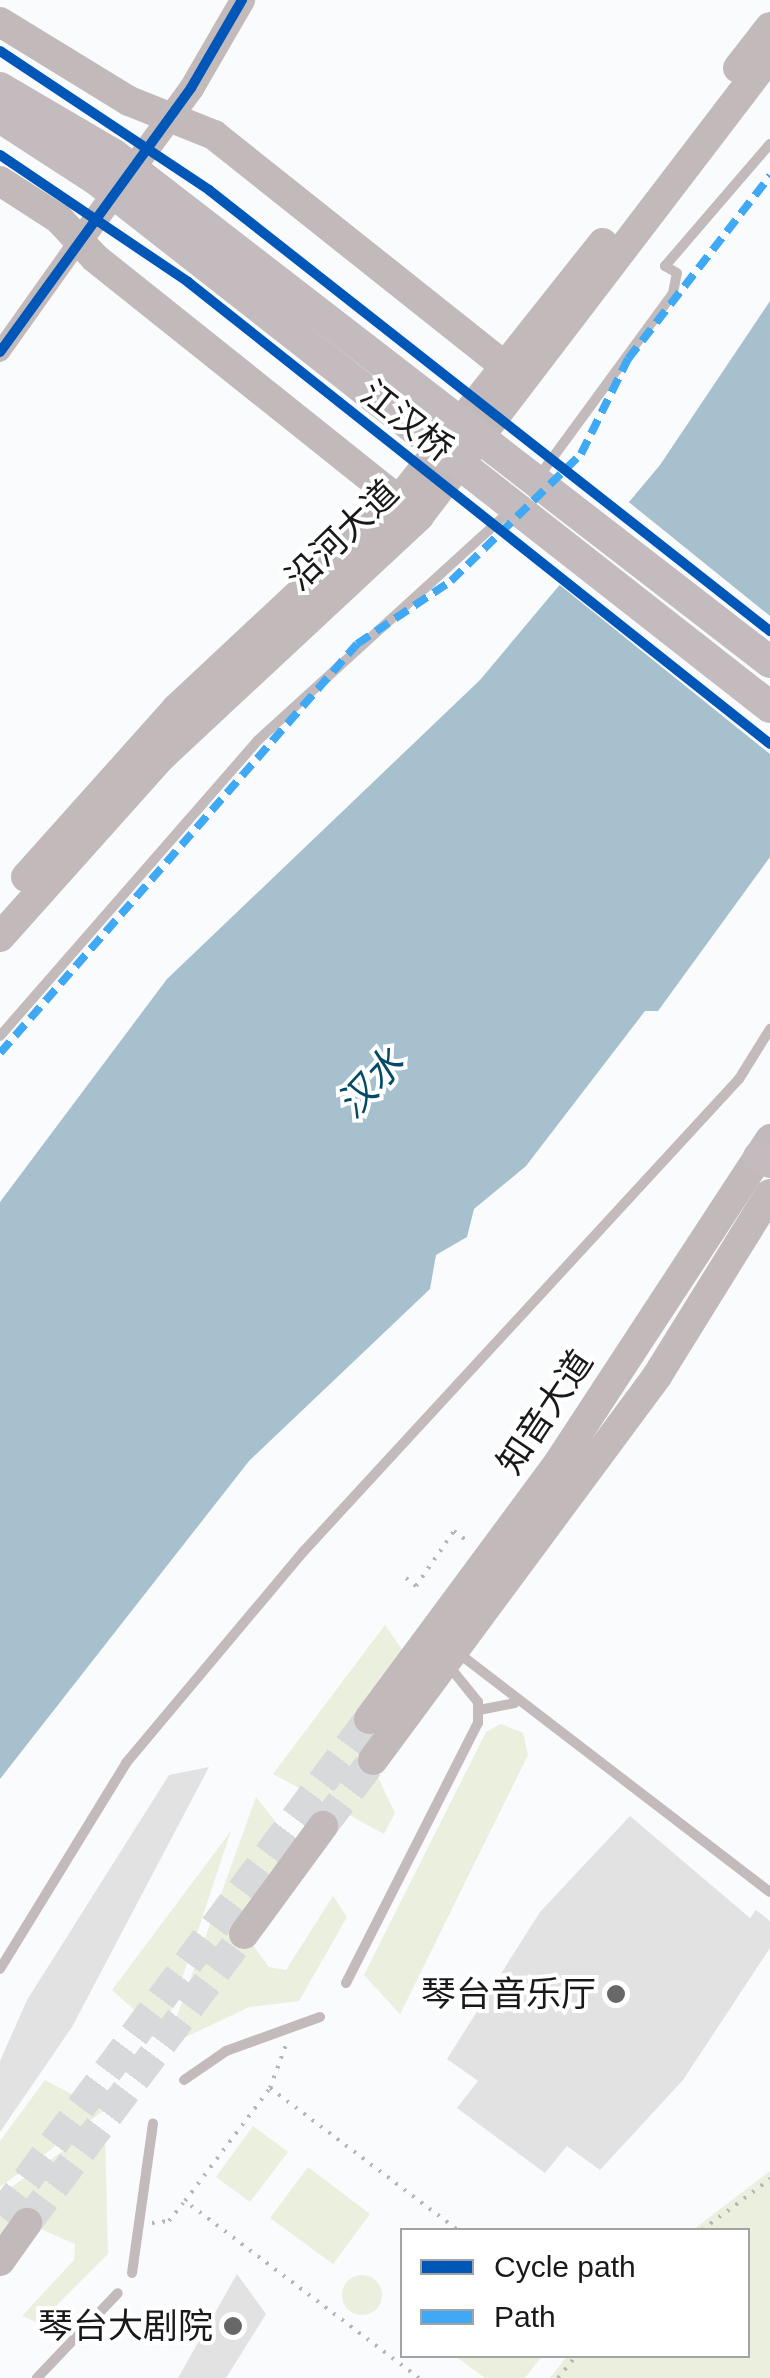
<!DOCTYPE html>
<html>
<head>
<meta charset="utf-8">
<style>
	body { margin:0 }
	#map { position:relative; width:770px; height:2378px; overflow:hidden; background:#fafbfc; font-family:Helvetica,"Noto Sans SC",sans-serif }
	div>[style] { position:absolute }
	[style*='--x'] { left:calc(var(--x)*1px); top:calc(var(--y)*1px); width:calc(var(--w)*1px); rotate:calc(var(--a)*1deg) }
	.green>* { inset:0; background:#eaefde }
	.round { border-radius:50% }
	.water>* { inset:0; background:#a7c0ce }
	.pier>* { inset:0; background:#fafbfc }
	.building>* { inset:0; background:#e2e2e3 }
	.secondary-tunnel>* { height:30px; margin-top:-15px; transform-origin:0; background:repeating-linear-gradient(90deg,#d8d9da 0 30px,transparent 0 45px) }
	.path>* { height:4px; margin-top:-2px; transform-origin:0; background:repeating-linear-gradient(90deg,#bab4b6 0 2.5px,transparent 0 10.5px) }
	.service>* { height:10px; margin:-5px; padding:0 5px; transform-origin:5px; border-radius:5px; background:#c3babc }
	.minor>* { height:20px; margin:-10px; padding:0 10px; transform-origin:10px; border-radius:10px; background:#c3babc }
	.tertiary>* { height:25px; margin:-12.5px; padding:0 12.5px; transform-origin:12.5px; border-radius:12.5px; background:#c3babc }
	.secondary>* { height:30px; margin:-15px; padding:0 15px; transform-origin:15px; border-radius:15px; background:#c2b9bb }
	.primary>* { height:32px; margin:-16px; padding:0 16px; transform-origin:16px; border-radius:16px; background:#c4bbbf }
	.primary-bridge>* { height:32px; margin:-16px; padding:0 16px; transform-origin:16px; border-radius:16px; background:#c4bbbf }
	.quiet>* { height:8px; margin-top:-4px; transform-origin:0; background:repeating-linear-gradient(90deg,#3fa9f5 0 15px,transparent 0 23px) }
	.cycleway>* { height:10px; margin:-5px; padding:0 5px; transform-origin:5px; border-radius:5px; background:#0057b8 }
	.dots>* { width:28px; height:28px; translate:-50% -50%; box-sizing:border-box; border:5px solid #fff; border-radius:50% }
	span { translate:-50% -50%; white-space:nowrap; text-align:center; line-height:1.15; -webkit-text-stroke:8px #fff; paint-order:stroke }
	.street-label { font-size:35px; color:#19191a }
	.poi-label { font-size:35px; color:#19191a }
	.right { translate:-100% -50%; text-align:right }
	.water-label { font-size:38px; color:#044a66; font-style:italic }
	.legend { position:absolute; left:400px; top:2228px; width:350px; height:130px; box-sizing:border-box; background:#fff; border:2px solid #a3a3a3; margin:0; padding:12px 18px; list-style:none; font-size:30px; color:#19191a }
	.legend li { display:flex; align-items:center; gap:20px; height:50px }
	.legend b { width:50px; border:2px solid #a3a3a3 }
</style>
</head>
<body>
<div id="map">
	<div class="green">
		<i style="clip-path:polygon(385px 1625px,405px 1654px,369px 1719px,375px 1771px,395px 1813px,384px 1834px,273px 1774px)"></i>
		<i style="clip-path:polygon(501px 1724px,523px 1733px,528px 1755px,400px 2014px,364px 1975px,486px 1732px)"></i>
		<i style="clip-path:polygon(256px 1797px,294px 1845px,241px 1929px,269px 1967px,286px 1970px,333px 1896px,347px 1917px,299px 2001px,249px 2007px,186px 2037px,173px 2027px)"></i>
		<i style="clip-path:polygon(231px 1831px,168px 2021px,159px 2032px,112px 1990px)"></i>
		<i style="clip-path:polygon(45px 2080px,103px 2111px,0 2187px,0 2141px)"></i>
		<i style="clip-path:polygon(253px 2126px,288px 2152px,250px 2202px,216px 2177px)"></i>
		<i style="clip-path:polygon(96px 2128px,105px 2131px,108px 2254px,39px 2323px,22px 2316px,74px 2260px,75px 2244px,27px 2223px,0 2243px,0 2195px)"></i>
		<i style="clip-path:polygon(308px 2167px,370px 2214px,333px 2264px,270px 2218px)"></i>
		<i style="clip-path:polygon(770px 2171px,770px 2378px,550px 2378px,567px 2356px,748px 2356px,748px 2230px,693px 2230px)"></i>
		<i class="round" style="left:342px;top:2275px;width:40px;height:40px"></i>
		<i style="clip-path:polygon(455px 2356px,542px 2356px,525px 2378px,485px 2378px)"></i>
	</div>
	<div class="water">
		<i style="clip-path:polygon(770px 301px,770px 857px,658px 1011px,645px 1011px,526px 1166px,474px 1209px,467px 1237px,436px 1255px,430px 1289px,249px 1461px,0 1779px,0 1202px,167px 979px,480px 680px,660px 465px)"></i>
	</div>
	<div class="pier">
		<i style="clip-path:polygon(625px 499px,770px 616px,770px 754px,556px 582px)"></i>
	</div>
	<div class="building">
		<i style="clip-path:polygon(209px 1767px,72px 2027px,0 2132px,0 2061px,27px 2000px,169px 1775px)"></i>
		<i style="clip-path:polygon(630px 1816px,750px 1918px,756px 1910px,770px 1921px,770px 1948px,683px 2080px,600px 2170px,567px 2146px,545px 2173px,457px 2108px,478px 2081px,447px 2059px,540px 1912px)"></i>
		<i style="clip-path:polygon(237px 2274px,266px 2314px,226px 2378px,178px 2378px)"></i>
	</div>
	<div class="secondary-tunnel">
		<i style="--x:323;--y:1826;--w:83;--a:-52.9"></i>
		<i style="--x:0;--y:2216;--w:619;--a:-53.41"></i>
		<i style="--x:27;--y:2223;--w:361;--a:-53.1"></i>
	</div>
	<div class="path">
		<i style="--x:406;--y:1578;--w:13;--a:39"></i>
		<i style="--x:416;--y:1586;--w:67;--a:-55.4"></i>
		<i style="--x:454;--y:1531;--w:21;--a:37"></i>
		<i style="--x:270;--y:2088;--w:49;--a:-69.7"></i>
		<i style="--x:152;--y:2223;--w:17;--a:-7"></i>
		<i style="--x:169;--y:2221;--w:23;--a:-52"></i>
		<i style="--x:702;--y:2230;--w:85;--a:-36.9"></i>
		<i style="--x:419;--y:2378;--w:293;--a:-142.9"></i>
		<i style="--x:185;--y:2201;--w:141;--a:-53"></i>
		<i style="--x:270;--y:2088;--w:236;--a:37.1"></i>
		<i style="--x:558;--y:2378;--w:28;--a:-51"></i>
	</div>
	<div class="service">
		<i style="--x:540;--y:475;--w:225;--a:-53.8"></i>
		<i style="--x:673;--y:293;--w:20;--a:-79"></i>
		<i style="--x:677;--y:273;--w:14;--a:-150"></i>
		<i style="--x:665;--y:266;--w:161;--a:-49.3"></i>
		<i style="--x:0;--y:1036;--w:391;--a:-48.9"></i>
		<i style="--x:257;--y:741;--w:342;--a:-42.3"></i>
		<i style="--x:457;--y:1652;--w:394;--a:37.5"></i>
		<i style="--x:479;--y:1710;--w:36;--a:-11"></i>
		<i style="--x:0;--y:1969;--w:241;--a:-58.5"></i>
		<i style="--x:126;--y:1763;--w:275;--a:-50"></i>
		<i style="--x:303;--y:1552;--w:643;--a:-47.33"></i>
		<i style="--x:739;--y:1079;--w:59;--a:-58.2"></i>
		<i style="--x:346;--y:1983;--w:292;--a:-63.1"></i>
		<i style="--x:478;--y:1723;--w:21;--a:-90"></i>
		<i style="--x:478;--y:1702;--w:48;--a:-129"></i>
		<i style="--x:184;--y:2080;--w:51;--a:-34.6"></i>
		<i style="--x:226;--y:2051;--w:100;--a:-19.9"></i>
		<i style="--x:132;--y:2273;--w:151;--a:-82"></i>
		<i style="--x:37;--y:2378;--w:117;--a:-46.4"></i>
	</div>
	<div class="minor">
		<i style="--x:0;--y:352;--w:136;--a:-54.6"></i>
	</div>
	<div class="tertiary">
		<i style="--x:79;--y:241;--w:190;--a:-53.8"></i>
		<i style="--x:191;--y:88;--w:102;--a:-59.9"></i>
	</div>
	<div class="secondary">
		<i style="--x:0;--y:22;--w:151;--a:31.5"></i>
		<i style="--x:129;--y:101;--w:92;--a:21.8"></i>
		<i style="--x:214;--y:135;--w:391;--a:38.5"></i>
		<i style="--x:738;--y:68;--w:52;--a:-52"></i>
		<i style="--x:0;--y:181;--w:70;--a:32.8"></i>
		<i style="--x:59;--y:219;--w:53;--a:47.3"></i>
		<i style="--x:95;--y:258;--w:409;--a:38.6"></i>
		<i style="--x:26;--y:877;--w:225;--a:-48.2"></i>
		<i style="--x:176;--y:709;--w:306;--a:-43.1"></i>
		<i style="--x:399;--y:500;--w:328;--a:-51.6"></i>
		<i style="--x:0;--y:937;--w:243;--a:-48.2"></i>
		<i style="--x:162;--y:756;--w:352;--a:-43"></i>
		<i style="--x:419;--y:516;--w:579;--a:-52.65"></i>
		<i style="--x:369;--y:1719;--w:320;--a:-53.5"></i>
		<i style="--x:559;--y:1462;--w:386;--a:-56.8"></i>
		<i style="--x:373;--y:1760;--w:478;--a:-53.5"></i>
		<i style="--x:657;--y:1376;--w:214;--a:-58.2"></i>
		<i style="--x:244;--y:1934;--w:134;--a:-53.8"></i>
		<i style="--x:0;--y:2261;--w:47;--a:-54.6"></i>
	</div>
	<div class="primary">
		<i style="--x:0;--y:88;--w:132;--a:30.4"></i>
		<i style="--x:0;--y:117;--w:116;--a:33"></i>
		<i style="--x:759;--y:1157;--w:12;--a:24"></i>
	</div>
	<div class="primary-bridge">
		<i style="--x:114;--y:155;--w:829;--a:37.7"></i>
		<i style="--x:97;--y:180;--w:855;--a:38.06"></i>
	</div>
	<div class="quiet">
		<i style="--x:0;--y:1053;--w:543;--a:-48.88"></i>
		<i style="--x:357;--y:644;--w:113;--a:-33.8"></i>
		<i style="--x:451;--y:581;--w:182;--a:-44.3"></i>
		<i style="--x:581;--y:454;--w:106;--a:-63.7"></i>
		<i style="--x:628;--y:359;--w:232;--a:-52.2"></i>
	</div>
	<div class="cycleway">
		<i style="--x:0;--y:51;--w:251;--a:33.6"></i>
		<i style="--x:209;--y:190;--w:714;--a:38.17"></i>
		<i style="--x:0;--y:155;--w:227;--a:34"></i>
		<i style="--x:188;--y:282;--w:743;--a:38.44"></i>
		<i style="--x:0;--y:352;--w:326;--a:-54.1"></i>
		<i style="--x:191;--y:88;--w:102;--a:-59.9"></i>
	</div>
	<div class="dots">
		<i style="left:616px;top:1994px;background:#686869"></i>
		<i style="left:233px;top:2326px;background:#686869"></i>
	</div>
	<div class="street-label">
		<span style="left:407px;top:421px;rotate:38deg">江汉桥</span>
		<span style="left:342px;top:535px;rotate:-44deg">沿河大道</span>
		<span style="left:545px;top:1412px;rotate:-56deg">知音大道</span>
	</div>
	<div class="poi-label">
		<span class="right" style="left:596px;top:1994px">琴台音乐厅</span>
		<span class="right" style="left:213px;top:2326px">琴台大剧院</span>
	</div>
	<div class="water-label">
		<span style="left:371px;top:1084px;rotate:-47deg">汉水</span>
	</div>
	<ul class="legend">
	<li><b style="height:12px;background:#0057b8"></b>Cycle path</li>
	<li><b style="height:12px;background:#3fa9f5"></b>Path</li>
	</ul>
</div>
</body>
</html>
